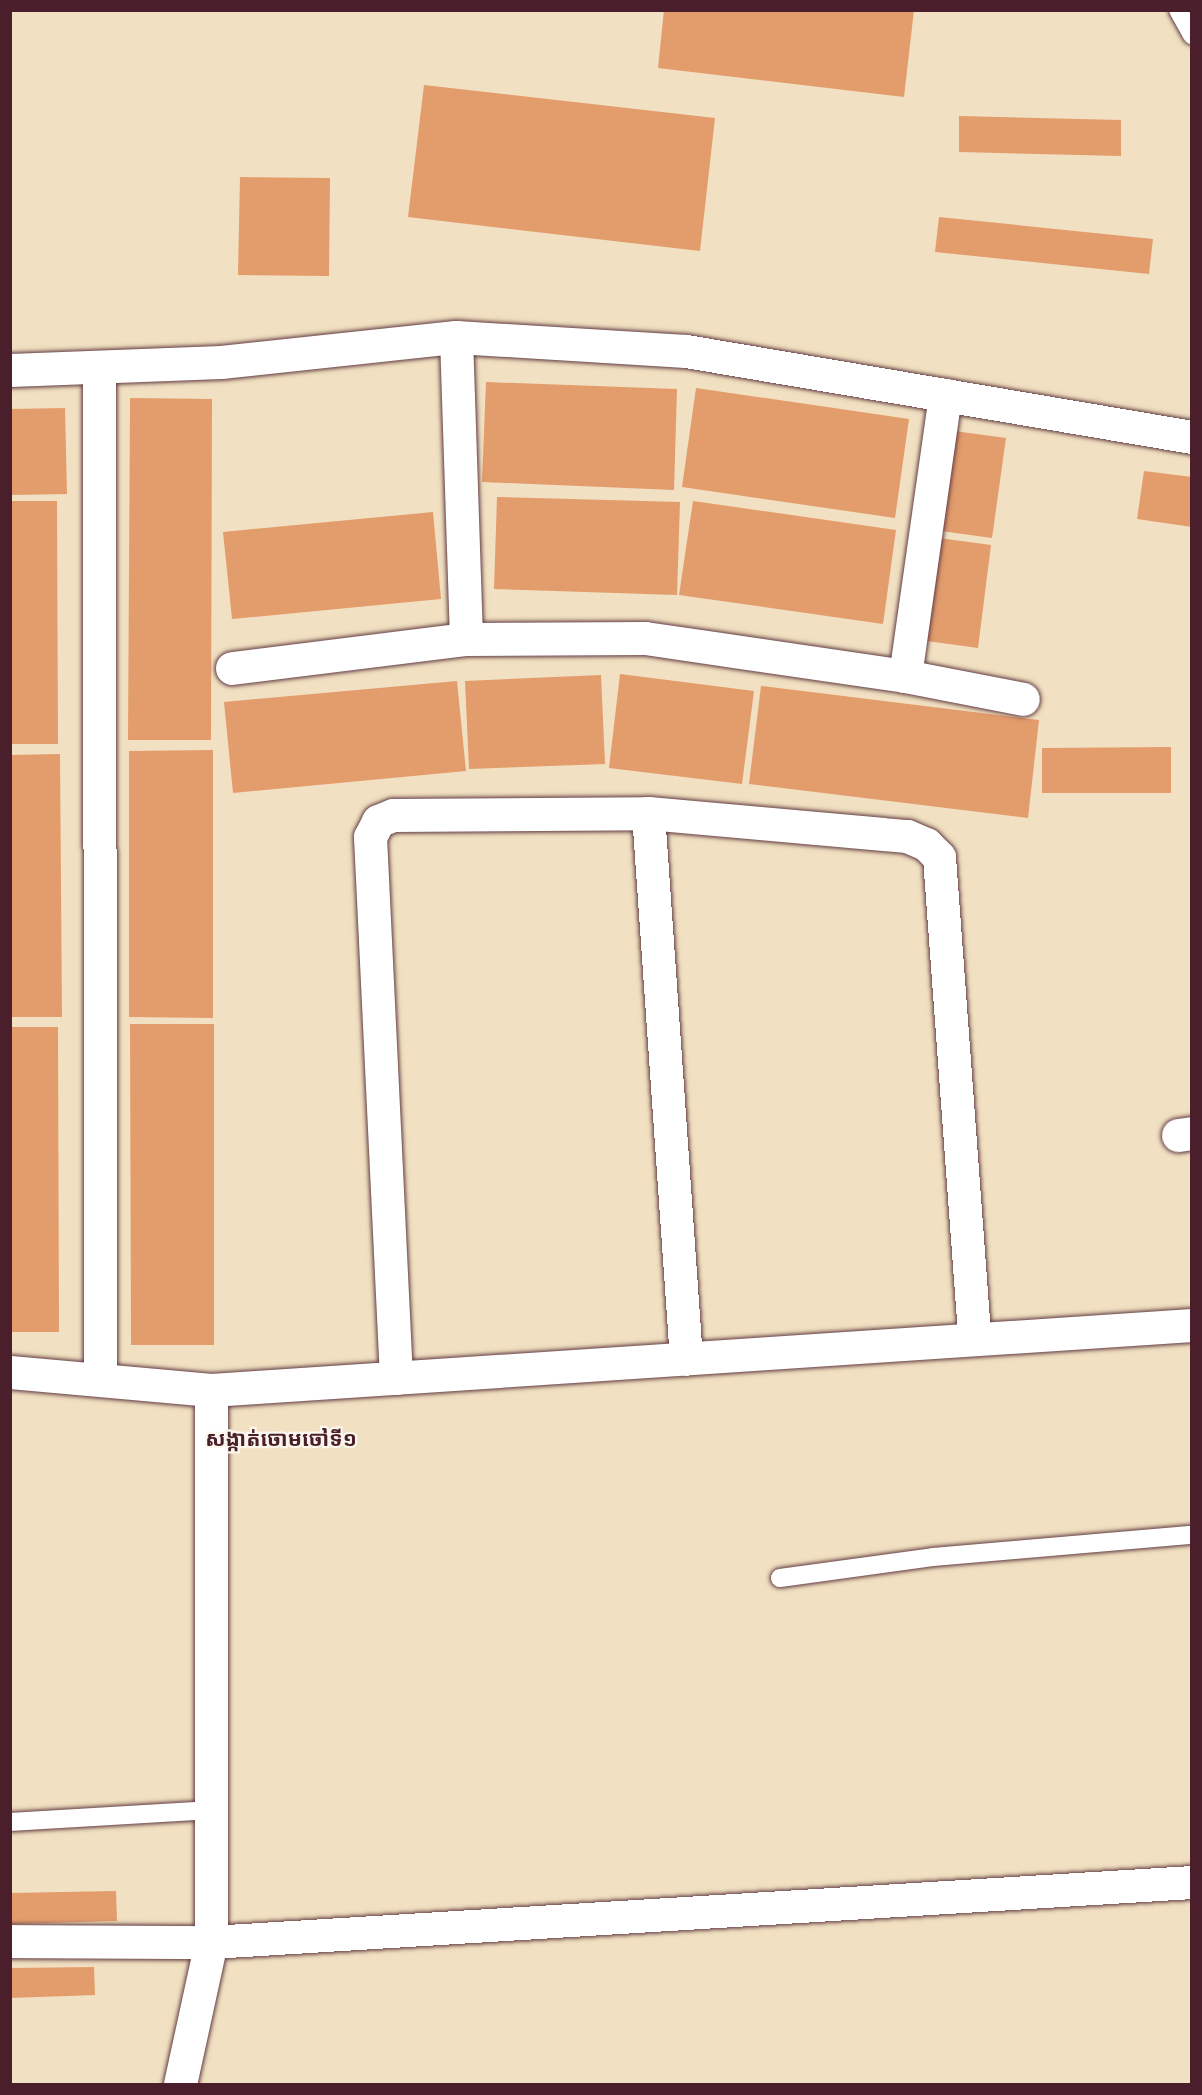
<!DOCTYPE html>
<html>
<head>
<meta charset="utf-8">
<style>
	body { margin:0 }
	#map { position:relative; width:1202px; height:2095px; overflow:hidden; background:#f1e0c1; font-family:"Gochi Hand","Noto Sans Khmer",sans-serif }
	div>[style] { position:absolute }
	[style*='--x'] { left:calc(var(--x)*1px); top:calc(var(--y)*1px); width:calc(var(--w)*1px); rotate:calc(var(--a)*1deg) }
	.building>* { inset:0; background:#e39c6c }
	.roads { filter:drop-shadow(0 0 2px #633c42) drop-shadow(0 0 2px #633c42) }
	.service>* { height:18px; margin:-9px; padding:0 9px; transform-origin:9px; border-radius:9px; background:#fff }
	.minor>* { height:33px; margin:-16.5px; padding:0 16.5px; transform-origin:16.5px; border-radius:16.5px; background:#fff }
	span { translate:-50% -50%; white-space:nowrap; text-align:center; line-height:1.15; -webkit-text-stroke:4.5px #fbf7ec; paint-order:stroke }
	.quarter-label { font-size:21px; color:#4a1f2b; font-weight:700 }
	.frame { position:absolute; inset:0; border:12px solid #4a1f2b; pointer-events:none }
</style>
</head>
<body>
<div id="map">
	<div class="building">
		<i style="clip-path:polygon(664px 10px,914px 10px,904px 97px,658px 68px)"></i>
		<i style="clip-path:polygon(424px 85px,715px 118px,700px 251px,408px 217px)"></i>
		<i style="clip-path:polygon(959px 116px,1121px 120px,1121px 156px,959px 152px)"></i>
		<i style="clip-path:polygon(240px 177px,330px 178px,329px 276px,238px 275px)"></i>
		<i style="clip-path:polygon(939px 217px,1153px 239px,1149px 274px,935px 252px)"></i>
		<i style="clip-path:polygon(486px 382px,677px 389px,674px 490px,482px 482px)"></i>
		<i style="clip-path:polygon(696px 388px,909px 419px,895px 518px,682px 487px)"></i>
		<i style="clip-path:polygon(130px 398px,212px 399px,211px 740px,128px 740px)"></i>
		<i style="clip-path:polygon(65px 408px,67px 494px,10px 495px,10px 409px)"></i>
		<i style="clip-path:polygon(954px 431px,1006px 438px,992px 538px,941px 531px)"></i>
		<i style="clip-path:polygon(1144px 471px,1192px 477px,1192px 527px,1137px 519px)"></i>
		<i style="clip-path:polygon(497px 497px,680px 502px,677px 595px,494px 589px)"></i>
		<i style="clip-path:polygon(10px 501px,57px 501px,58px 744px,10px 744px)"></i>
		<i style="clip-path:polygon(693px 501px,896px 530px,883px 624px,679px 595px)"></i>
		<i style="clip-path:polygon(433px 512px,441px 599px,232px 619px,223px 532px)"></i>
		<i style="clip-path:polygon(939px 538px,991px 545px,978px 648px,927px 641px)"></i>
		<i style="clip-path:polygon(620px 674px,754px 691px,742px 784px,609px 768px)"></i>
		<i style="clip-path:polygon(601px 675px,605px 764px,469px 769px,465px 681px)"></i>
		<i style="clip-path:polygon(457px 681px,466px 771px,233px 793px,224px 702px)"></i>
		<i style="clip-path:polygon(761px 686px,1039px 720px,1028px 818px,749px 784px)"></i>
		<i style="clip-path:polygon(1171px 747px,1171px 793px,1042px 793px,1042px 748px)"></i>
		<i style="clip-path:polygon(213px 750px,213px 1018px,129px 1017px,129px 751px)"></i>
		<i style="clip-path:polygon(60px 754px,62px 1017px,10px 1017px,10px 755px)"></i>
		<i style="clip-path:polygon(130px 1024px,214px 1024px,214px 1345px,131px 1345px)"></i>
		<i style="clip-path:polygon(10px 1027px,58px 1027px,59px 1332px,10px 1332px)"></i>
		<i style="clip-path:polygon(116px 1891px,117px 1921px,10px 1924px,10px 1893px)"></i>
		<i style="clip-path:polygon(94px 1967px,95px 1995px,10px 1998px,10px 1968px)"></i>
	</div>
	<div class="roads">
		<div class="service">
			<i style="--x:1178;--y:10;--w:29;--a:61"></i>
			<i style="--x:780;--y:1578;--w:154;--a:-7.8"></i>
			<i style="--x:933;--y:1557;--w:260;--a:-4.9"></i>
			<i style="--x:10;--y:1822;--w:202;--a:-3.4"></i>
		</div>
		<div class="minor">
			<i style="--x:456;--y:337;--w:302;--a:88.1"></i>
			<i style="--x:99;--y:367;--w:1010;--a:89.94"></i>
			<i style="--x:10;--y:370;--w:211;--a:-2.2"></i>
			<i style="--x:221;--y:362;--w:236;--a:-6.1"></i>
			<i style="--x:456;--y:337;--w:230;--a:3.5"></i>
			<i style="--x:686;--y:351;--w:513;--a:9.65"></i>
			<i style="--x:232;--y:668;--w:236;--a:-7.1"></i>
			<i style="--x:466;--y:639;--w:179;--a:-0.3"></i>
			<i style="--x:645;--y:638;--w:263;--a:8.3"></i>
			<i style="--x:905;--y:676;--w:120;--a:11"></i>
			<i style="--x:905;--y:676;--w:284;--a:-81.9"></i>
			<i style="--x:648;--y:813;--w:547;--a:86.02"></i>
			<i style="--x:1178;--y:1135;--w:14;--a:-8"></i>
			<i style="--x:10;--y:1372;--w:202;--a:5.1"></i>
			<i style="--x:211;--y:1390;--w:983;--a:-3.79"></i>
			<i style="--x:396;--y:1378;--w:542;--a:-92.75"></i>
			<i style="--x:370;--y:837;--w:18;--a:-63"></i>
			<i style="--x:378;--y:821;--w:16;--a:-22"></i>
			<i style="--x:393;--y:815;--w:255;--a:-0.4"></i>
			<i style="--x:648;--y:813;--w:260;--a:5.1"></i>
			<i style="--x:907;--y:836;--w:21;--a:23"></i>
			<i style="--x:926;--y:844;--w:18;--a:45"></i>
			<i style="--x:939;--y:857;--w:483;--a:85.8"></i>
			<i style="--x:10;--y:1941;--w:201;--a:0.3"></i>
			<i style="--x:211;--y:1942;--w:983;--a:-3.5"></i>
			<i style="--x:180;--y:2084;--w:145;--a:-77.7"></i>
			<i style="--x:211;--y:1942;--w:552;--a:-90"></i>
		</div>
	</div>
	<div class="quarter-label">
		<span style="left:281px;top:1443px">សង្កាត់ចោមចៅទី១</span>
	</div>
	<div class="frame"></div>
</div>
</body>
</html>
